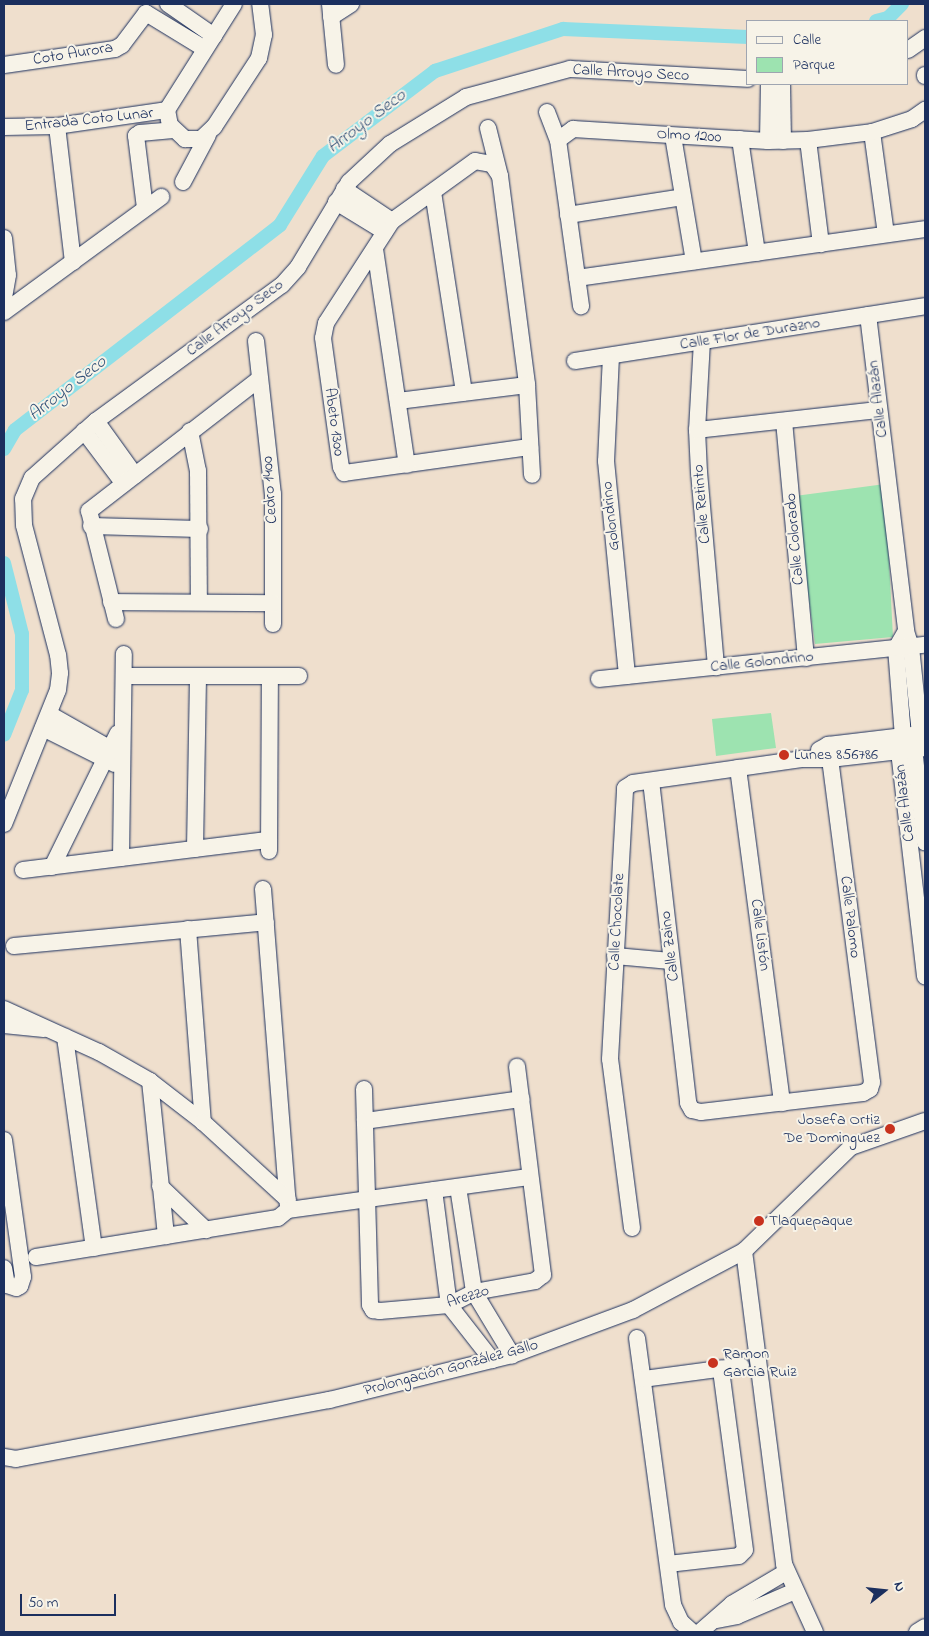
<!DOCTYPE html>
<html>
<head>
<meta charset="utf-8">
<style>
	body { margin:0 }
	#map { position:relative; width:929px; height:1636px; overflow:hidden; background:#efdfcd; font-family:"Indie Flower",sans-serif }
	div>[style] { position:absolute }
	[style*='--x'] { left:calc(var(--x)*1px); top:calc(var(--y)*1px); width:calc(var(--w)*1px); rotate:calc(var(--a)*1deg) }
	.green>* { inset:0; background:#9de3b0 }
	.canal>* { height:14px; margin:-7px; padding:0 7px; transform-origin:7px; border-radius:7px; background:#8edfe7 }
	.roads { filter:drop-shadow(0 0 1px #1b2f5e) drop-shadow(0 0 1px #1b2f5e) }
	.minor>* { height:16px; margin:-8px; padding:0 8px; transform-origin:8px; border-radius:8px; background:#f7f3e8 }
	.dots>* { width:14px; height:14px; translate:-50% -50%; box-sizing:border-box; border:2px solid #f7f3e8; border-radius:50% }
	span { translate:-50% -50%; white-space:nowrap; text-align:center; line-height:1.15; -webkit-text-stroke:4px #f7f3e8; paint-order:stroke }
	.street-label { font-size:16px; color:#1b2f5e }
	.poi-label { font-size:16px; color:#1b2f5e }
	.left { translate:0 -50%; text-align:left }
	.right { translate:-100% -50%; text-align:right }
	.water-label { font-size:18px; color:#325279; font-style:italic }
	.frame { position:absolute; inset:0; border:5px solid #1b2f5e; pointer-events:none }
	.legend { position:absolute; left:746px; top:20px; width:162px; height:65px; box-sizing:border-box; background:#f7f3e8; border:1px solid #9fa5b1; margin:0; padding:6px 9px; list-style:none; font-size:15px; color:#1b2f5e }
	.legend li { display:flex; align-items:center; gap:10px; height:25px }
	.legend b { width:25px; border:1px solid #9fa5b1 }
	.north { position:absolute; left:859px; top:1566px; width:50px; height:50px; -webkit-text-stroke:4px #f7f3e8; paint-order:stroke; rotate:74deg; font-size:14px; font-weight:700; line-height:20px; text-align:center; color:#1b2f5e }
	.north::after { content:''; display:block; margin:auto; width:18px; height:22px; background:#1b2f5e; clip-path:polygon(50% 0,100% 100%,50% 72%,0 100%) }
	.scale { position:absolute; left:20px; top:1594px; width:96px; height:22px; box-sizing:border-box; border:2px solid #1b2f5e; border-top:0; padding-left:6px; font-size:15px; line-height:18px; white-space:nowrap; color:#1b2f5e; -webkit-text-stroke:4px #f7f3e8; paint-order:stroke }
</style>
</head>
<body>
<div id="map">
	<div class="green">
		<i style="clip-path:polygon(885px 484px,893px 637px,815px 644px,795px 496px)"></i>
		<i style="clip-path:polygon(771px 713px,776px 748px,716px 756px,712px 719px)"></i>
	</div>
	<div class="canal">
		<i style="--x:876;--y:21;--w:12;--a:-14"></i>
		<i style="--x:888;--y:18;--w:20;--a:-45"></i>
		<i style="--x:4;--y:449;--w:22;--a:-60"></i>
		<i style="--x:15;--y:430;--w:335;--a:-37.7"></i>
		<i style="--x:280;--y:225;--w:81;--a:-58.1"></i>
		<i style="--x:323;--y:156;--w:141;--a:-37.2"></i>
		<i style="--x:435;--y:71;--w:135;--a:-18.2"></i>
		<i style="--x:563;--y:29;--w:185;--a:2.5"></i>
		<i style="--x:4;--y:563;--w:73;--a:75.8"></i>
		<i style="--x:22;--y:634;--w:56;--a:90"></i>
		<i style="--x:22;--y:690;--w:48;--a:111.8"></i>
	</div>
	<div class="roads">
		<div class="minor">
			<i style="--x:168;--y:4;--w:56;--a:34.8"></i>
			<i style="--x:330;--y:4;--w:61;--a:84.4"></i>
			<i style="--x:331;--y:17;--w:24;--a:-33"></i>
			<i style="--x:908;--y:50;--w:21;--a:-35"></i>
			<i style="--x:4;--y:65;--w:112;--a:-8.2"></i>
			<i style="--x:115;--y:49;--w:8;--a:-30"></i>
			<i style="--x:122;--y:45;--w:40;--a:-53"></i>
			<i style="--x:146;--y:13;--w:69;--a:31.4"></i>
			<i style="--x:925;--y:75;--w:1;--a:90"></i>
			<i style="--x:782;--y:84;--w:57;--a:89"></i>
			<i style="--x:167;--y:110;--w:15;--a:79"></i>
			<i style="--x:170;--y:125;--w:21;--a:43"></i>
			<i style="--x:185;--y:139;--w:16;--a:0"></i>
			<i style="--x:201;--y:139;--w:18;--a:-43"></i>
			<i style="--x:214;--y:127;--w:82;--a:-56.9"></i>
			<i style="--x:259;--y:58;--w:24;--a:-78"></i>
			<i style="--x:264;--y:35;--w:31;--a:-97"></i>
			<i style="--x:547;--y:112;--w:30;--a:69"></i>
			<i style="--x:558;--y:140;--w:168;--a:82.1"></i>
			<i style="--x:57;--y:126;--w:137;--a:83.3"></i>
			<i style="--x:4;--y:127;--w:53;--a:-1.1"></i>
			<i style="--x:57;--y:126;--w:111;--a:-8.3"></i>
			<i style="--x:167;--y:110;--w:125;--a:-57.7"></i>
			<i style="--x:488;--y:128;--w:49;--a:76"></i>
			<i style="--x:500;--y:176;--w:211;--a:82.6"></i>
			<i style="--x:527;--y:385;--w:90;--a:86.8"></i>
			<i style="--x:872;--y:132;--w:103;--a:82.2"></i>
			<i style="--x:673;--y:136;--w:127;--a:80.5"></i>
			<i style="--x:740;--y:139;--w:115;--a:81.5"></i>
			<i style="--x:558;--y:140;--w:19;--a:-36"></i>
			<i style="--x:573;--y:129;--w:195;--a:3.5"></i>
			<i style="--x:768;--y:141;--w:40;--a:-1.4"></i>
			<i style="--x:808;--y:140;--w:64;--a:-7.1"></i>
			<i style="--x:872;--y:132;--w:42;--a:-18"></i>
			<i style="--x:912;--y:119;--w:16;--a:-35"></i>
			<i style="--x:808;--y:140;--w:105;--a:82.9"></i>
			<i style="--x:768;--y:141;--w:57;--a:-89"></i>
			<i style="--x:500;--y:176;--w:14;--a:-124"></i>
			<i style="--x:492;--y:164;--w:17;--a:-170"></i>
			<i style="--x:475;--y:161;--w:102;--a:144.1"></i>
			<i style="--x:392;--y:221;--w:121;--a:122.9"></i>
			<i style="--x:326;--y:323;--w:15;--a:101"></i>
			<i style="--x:323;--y:338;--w:130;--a:82.1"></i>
			<i style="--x:341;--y:467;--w:7;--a:63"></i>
			<i style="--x:344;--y:473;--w:188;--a:-8"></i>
			<i style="--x:183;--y:182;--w:53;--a:-62"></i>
			<i style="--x:344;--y:189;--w:58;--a:33.7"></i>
			<i style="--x:433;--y:192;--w:203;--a:81.2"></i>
			<i style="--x:336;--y:202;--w:57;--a:31.5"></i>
			<i style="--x:145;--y:208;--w:73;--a:-97.1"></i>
			<i style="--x:136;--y:136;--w:5;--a:-37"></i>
			<i style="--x:140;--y:133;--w:33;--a:-5"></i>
			<i style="--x:568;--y:215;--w:116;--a:-8.9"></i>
			<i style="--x:4;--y:238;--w:37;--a:84"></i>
			<i style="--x:8;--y:275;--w:22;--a:100"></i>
			<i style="--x:375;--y:249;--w:218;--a:81.6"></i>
			<i style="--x:577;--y:278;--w:351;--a:-8"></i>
			<i style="--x:4;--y:312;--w:195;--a:-36.2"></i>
			<i style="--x:868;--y:315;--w:318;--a:83.1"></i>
			<i style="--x:906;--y:631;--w:17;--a:73"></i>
			<i style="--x:911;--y:647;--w:87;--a:84.1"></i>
			<i style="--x:920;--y:734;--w:16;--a:112"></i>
			<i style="--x:914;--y:749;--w:94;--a:83.3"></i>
			<i style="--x:256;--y:341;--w:154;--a:83.7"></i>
			<i style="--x:273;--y:494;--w:130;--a:90"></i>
			<i style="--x:702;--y:341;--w:89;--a:93.2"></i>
			<i style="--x:697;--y:430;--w:42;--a:87.3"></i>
			<i style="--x:699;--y:472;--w:196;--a:85"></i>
			<i style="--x:611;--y:356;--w:105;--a:92.7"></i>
			<i style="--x:606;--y:461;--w:216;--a:84.4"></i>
			<i style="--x:575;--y:361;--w:354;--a:-8.9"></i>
			<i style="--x:398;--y:401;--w:130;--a:-7.1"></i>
			<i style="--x:96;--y:421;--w:67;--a:54.2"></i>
			<i style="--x:784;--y:421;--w:238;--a:84.7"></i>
			<i style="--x:697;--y:430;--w:183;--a:-6.3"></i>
			<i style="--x:84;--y:431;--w:66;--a:53"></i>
			<i style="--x:190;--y:431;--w:41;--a:78.7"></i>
			<i style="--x:198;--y:471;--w:131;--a:89.6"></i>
			<i style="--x:91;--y:526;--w:109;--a:1.6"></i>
			<i style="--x:111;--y:602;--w:162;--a:0.4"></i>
			<i style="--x:116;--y:619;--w:111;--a:-104"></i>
			<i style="--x:89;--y:511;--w:215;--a:-37.8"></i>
			<i style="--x:906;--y:631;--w:20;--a:120"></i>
			<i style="--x:896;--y:648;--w:88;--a:85.5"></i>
			<i style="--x:903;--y:736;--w:16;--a:105"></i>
			<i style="--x:899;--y:751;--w:227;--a:83.4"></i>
			<i style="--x:124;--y:676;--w:175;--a:0"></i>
			<i style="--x:599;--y:679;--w:328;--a:-6"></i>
			<i style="--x:49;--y:714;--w:79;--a:29.5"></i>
			<i style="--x:43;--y:728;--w:80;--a:26.6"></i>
			<i style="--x:819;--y:750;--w:10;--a:-29"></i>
			<i style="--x:828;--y:745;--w:85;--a:-6.8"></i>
			<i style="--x:738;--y:768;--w:338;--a:82.5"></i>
			<i style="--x:651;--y:781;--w:324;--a:83.4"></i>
			<i style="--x:688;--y:1103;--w:8;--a:60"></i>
			<i style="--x:692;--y:1110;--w:9;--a:13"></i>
			<i style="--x:701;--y:1112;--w:163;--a:-6.7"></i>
			<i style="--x:863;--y:1093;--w:8;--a:-30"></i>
			<i style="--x:870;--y:1089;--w:7;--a:-74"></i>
			<i style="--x:872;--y:1082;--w:340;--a:-97.4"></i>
			<i style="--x:4;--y:824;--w:144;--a:-68.1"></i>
			<i style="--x:58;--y:690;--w:17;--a:-83"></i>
			<i style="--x:60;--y:673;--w:18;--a:-96"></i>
			<i style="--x:58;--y:655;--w:134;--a:-104.7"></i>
			<i style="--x:24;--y:525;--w:26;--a:-92"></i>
			<i style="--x:23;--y:499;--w:23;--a:-67"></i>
			<i style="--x:32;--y:478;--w:86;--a:-41.7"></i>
			<i style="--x:96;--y:421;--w:230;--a:-36.2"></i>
			<i style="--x:282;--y:285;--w:24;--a:-48"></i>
			<i style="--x:298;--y:267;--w:99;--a:-59"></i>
			<i style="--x:349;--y:182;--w:56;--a:-42.8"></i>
			<i style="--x:390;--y:144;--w:89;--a:-31.7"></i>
			<i style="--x:466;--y:97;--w:108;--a:-15.1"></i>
			<i style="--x:570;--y:69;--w:178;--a:3.2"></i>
			<i style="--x:195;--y:849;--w:173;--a:-89"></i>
			<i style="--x:269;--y:851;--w:175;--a:-89.7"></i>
			<i style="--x:121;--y:858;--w:204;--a:-89.2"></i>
			<i style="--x:52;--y:867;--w:149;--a:-63.8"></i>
			<i style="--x:23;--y:870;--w:248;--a:-7"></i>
			<i style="--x:263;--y:889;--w:317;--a:85.5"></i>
			<i style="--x:188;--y:929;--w:194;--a:85.6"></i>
			<i style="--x:14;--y:946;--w:253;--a:-5.4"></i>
			<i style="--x:615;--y:956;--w:56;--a:5.1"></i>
			<i style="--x:4;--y:1009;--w:104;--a:24.4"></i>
			<i style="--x:99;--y:1052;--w:59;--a:29.6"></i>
			<i style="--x:150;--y:1081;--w:67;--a:37.7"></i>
			<i style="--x:203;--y:1122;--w:115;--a:42.5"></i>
			<i style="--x:4;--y:1025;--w:40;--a:5.7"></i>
			<i style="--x:65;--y:1037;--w:213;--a:82.2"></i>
			<i style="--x:150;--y:1081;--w:156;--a:84.1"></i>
			<i style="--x:364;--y:1089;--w:216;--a:88.4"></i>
			<i style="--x:370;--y:1305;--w:6;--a:59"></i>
			<i style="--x:373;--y:1310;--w:7;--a:8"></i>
			<i style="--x:380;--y:1311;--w:69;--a:-5"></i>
			<i style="--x:449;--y:1305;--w:28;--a:-27"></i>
			<i style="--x:474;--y:1292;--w:62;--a:-10.2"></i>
			<i style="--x:535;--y:1281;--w:10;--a:-37"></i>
			<i style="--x:543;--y:1275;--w:210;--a:-97.1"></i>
			<i style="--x:365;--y:1121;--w:158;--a:-8"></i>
			<i style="--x:4;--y:1140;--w:138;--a:82.1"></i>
			<i style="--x:23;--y:1277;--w:9;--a:108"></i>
			<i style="--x:20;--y:1286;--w:4;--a:153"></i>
			<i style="--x:16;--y:1288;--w:9;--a:-162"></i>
			<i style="--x:7;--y:1285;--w:17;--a:-100"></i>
			<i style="--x:160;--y:1186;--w:64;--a:43.7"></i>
			<i style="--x:458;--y:1187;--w:106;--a:81.3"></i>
			<i style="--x:474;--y:1292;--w:74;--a:58.9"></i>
			<i style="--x:434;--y:1190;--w:116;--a:82.6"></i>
			<i style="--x:449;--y:1305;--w:70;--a:52"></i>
			<i style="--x:632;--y:1228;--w:170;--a:-97.4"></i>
			<i style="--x:610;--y:1059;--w:271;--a:-86.8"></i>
			<i style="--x:625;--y:788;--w:9;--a:-32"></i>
			<i style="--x:633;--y:783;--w:170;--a:-8.1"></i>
			<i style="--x:801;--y:759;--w:29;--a:0"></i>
			<i style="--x:830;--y:759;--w:96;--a:-6.6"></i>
			<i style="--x:744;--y:1251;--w:316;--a:82.7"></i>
			<i style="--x:784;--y:1564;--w:75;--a:65.5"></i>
			<i style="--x:36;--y:1257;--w:245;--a:-9.2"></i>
			<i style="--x:278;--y:1218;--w:13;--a:-39"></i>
			<i style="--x:288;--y:1210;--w:244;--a:-7.8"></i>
			<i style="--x:637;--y:1338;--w:269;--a:82.3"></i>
			<i style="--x:673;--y:1605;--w:19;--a:65"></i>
			<i style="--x:681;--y:1622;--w:15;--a:42"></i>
			<i style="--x:643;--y:1379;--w:99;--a:-7.6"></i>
			<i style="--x:4;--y:1457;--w:12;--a:9"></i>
			<i style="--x:16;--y:1459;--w:319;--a:-10.7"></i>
			<i style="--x:329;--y:1400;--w:188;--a:-13.8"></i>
			<i style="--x:512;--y:1355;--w:129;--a:-20.4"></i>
			<i style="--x:633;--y:1310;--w:126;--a:-28"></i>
			<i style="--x:744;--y:1251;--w:149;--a:-44.2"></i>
			<i style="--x:851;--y:1147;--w:78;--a:-19.4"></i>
			<i style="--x:668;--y:1564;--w:71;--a:-6.4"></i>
			<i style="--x:739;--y:1556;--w:8;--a:-45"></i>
			<i style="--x:745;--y:1550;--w:183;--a:-97.6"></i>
			<i style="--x:717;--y:1620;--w:20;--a:-11"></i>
			<i style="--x:737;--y:1616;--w:63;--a:-23.3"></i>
			<i style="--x:700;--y:1632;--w:43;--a:-41.2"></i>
			<i style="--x:732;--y:1604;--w:63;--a:-30.7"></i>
			<i style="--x:917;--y:1632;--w:9;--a:-32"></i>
		</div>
	</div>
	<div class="dots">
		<i style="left:784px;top:755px;background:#c8321e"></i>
		<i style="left:890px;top:1129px;background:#c8321e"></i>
		<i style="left:759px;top:1221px;background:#c8321e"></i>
		<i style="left:713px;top:1363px;background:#c8321e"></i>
	</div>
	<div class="street-label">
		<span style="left:73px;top:54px;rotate:-9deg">Coto Aurora</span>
		<span style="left:631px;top:73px;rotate:3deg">Calle Arroyo Seco</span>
		<span style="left:89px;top:120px;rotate:-6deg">Entrada Coto Lunar</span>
		<span style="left:689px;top:136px;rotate:3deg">Olmo 1200</span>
		<span style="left:235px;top:318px;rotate:-37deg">Calle Arroyo Seco</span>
		<span style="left:750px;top:334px;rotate:-9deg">Calle Flor de Durazno</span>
		<span style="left:878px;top:399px;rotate:-97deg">Calle Alazán</span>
		<span style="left:334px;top:422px;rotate:82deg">Abeto 1300</span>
		<span style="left:270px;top:490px;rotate:-94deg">Cedro 1400</span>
		<span style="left:702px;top:504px;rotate:-95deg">Calle Retinto</span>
		<span style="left:611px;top:516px;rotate:-96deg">Golondrino</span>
		<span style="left:795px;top:539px;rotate:-95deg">Calle Colorado</span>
		<span style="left:762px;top:662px;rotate:-6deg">Calle Golondrino</span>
		<span style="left:905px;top:803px;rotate:-97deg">Calle Alazán</span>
		<span style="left:850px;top:917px;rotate:83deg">Calle Palomo</span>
		<span style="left:617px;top:922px;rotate:-87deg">Calle Chocolate</span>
		<span style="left:760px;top:935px;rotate:83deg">Calle Listón</span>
		<span style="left:670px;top:946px;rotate:-97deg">Calle Zaino</span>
		<span style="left:468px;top:1297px;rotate:-18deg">Arezzo</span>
		<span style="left:451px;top:1368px;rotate:-15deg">Prolongación González Gallo</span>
	</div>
	<div class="poi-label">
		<span class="left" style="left:794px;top:755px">Lunes 856786</span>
		<span class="right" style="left:880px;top:1129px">Josefa Ortiz<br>De Dominguez</span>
		<span class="left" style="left:769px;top:1221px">Tlaquepaque</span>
		<span class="left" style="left:723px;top:1363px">Ramon<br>Garcia Ruiz</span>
	</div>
	<div class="water-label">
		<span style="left:367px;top:122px;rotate:-37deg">Arroyo Seco</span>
		<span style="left:68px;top:389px;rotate:-38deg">Arroyo Seco</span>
	</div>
	<div class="frame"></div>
	<ul class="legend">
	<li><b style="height:6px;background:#f7f3e8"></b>Calle</li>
	<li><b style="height:14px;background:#9de3b0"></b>Parque</li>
	</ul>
	<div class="north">N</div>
	<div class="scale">50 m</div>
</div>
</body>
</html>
